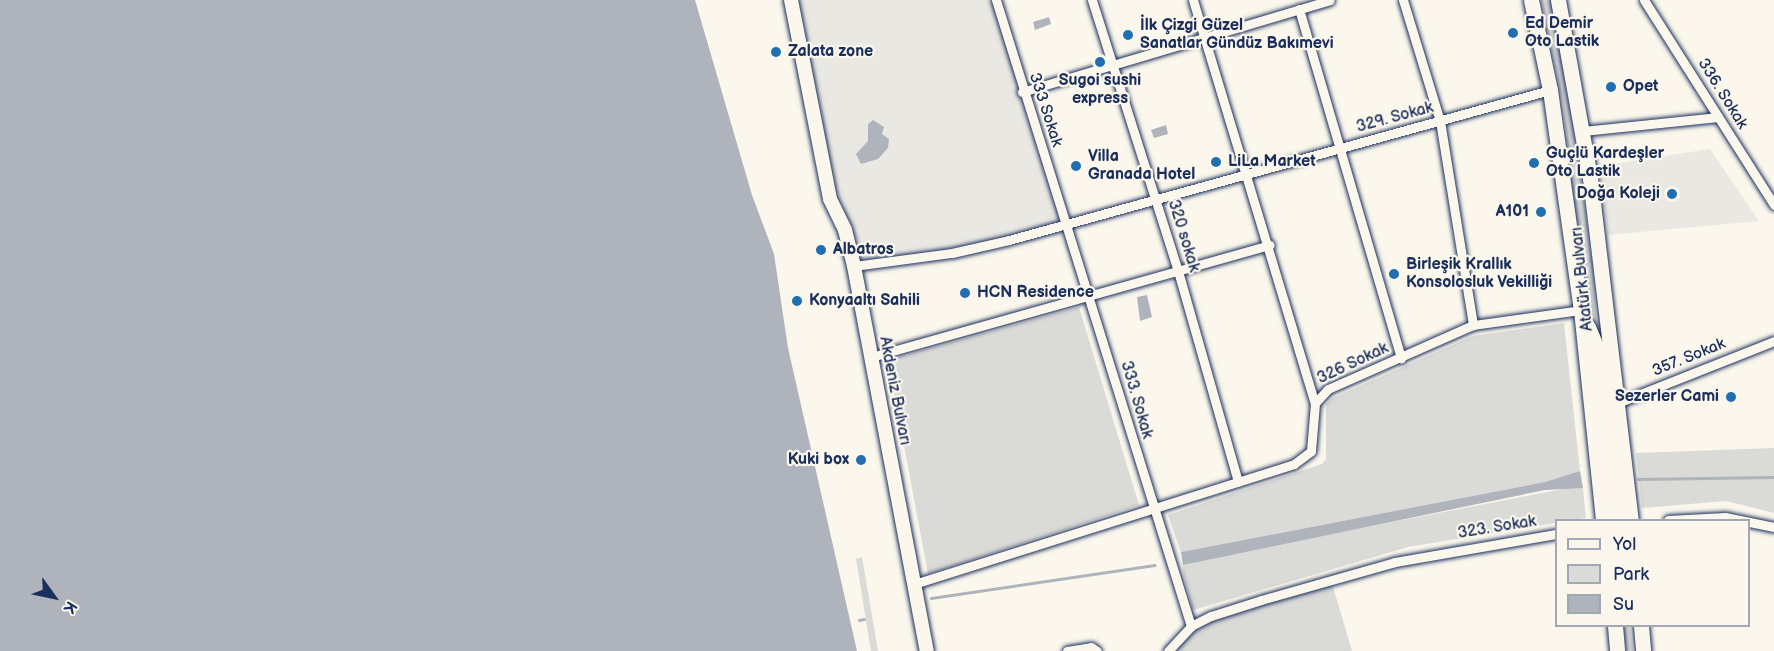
<!DOCTYPE html>
<html>
<head>
<meta charset="utf-8">
<style>
	body { margin:0 }
	#map { position:relative; width:1774px; height:651px; overflow:hidden; background:#fbf7ec; font-family:"Balsamiq Sans",sans-serif }
	div>[style] { position:absolute }
	[style*='--x'] { left:calc(var(--x)*1px); top:calc(var(--y)*1px); width:calc(var(--w)*1px); rotate:calc(var(--a)*1deg) }
	.built>* { inset:0; background:#eae8e2 }
	.green>* { inset:0; background:#dadad7 }
	.water>* { inset:0; background:#afb3bb }
	.stream>* { height:3px; margin:-1.5px; padding:0 1.5px; transform-origin:1.5px; border-radius:1.5px; background:#afb3bb }
	.roads { filter:drop-shadow(0 0 2px #1b2f5e) drop-shadow(0 0 2px #1b2f5e) }
	.minor>* { height:9px; margin:-4.5px; padding:0 4.5px; transform-origin:4.5px; border-radius:4.5px; background:#fbf7ec }
	.secondary>* { height:14px; margin:-7px; padding:0 7px; transform-origin:7px; border-radius:7px; background:#fbf7ec }
	.primary>* { height:15px; margin:-7.5px; padding:0 7.5px; transform-origin:7.5px; border-radius:7.5px; background:#fbf7ec }
	.dots>* { width:16px; height:16px; translate:-50% -50%; box-sizing:border-box; border:3px solid #fbf7ec; border-radius:50% }
	span { translate:-50% -50%; white-space:nowrap; text-align:center; line-height:1.15; -webkit-text-stroke:4.5px #fbf7ec; paint-order:stroke }
	.poi-label { font-size:16px; color:#1b2f5e; font-weight:700 }
	.left { translate:0 -50%; text-align:left }
	.right { translate:-100% -50%; text-align:right }
	.street-label { font-size:16px; color:#1b2f5e }
	.legend { position:absolute; left:1555px; top:519px; width:195px; height:108px; box-sizing:border-box; background:#fbf7ec; border:2px solid #a1a7b3; margin:0; padding:8px 10px; list-style:none; font-size:18px; color:#1b2f5e }
	.legend li { display:flex; align-items:center; gap:12px; height:30px }
	.legend b { width:30px; border:2px solid #a1a7b3 }
	.north { position:absolute; left:24px; top:567px; width:60px; height:60px; -webkit-text-stroke:4px #fbf7ec; paint-order:stroke; rotate:123deg; font-size:16px; font-weight:700; line-height:24px; text-align:center; color:#1b2f5e }
	.north::after { content:''; display:block; margin:auto; width:21px; height:27px; background:#1b2f5e; clip-path:polygon(50% 0,100% 100%,50% 72%,0 100%) }
</style>
</head>
<body>
<div id="map">
	<div class="built">
		<i style="clip-path:polygon(791px 0,996px 0,1068px 223px,1009px 240px,854px 266px,830px 199px)"></i>
		<i style="clip-path:polygon(1710px 149px,1759px 221px,1608px 235px,1600px 166px)"></i>
	</div>
	<div class="green">
		<i style="clip-path:polygon(1541px 0,1550px 0,1561px 39px,1593px 266px,1597px 334px,1585px 299px,1563px 104px)"></i>
		<i style="clip-path:polygon(1079px 307px,1139px 505px,928px 574px,888px 360px)"></i>
		<i style="clip-path:polygon(1564px 323px,1580px 471px,1545px 482px,1181px 552px,1168px 515px,1322px 464px,1326px 459px,1326px 404px,1333px 398px,1473px 336px)"></i>
		<i style="clip-path:polygon(1774px 448px,1774px 513px,1726px 501px,1642px 508px,1636px 453px)"></i>
		<i style="clip-path:polygon(1578px 486px,1583px 488px,1586px 518px,1408px 547px,1193px 610px,1183px 573px,1183px 565px,1247px 550px)"></i>
		<i style="clip-path:polygon(862px 557px,878px 651px,871px 651px,856px 559px)"></i>
		<i style="clip-path:polygon(1331px 580px,1352px 651px,1169px 651px,1191px 626px)"></i>
		<i style="clip-path:polygon(1623px 626px,1630px 626px,1633px 651px,1626px 651px)"></i>
	</div>
	<div class="water">
		<i style="clip-path:polygon(0 0,695px 0,752px 195px,774px 254px,788px 348px,857px 651px,0 651px)"></i>
		<i style="clip-path:polygon(1049px 17px,1051px 24px,1035px 30px,1033px 22px)"></i>
		<i style="clip-path:polygon(873px 120px,884px 127px,882px 134px,889px 139px,888px 148px,878px 159px,861px 164px,856px 154px,868px 141px,868px 124px)"></i>
		<i style="clip-path:polygon(1166px 125px,1168px 134px,1154px 138px,1151px 130px)"></i>
		<i style="clip-path:polygon(1147px 295px,1152px 317px,1140px 321px,1137px 297px)"></i>
		<i style="clip-path:polygon(1580px 471px,1583px 488px,1545px 490px,1183px 565px,1181px 552px,1545px 482px)"></i>
	</div>
	<div class="stream">
		<i style="--x:1638;--y:479;--w:136;--a:-0.8"></i>
		<i style="--x:931;--y:598;--w:226;--a:-8.4"></i>
		<i style="--x:859;--y:620;--w:5;--a:-11"></i>
	</div>
	<div class="roads">
		<div class="minor">
			<i style="--x:996;--y:0;--w:656;--a:72.7"></i>
			<i style="--x:1092;--y:0;--w:284;--a:72.4"></i>
			<i style="--x:1178;--y:271;--w:219;--a:74.1"></i>
			<i style="--x:1193;--y:0;--w:421;--a:73.2"></i>
			<i style="--x:1403;--y:0;--w:127;--a:73"></i>
			<i style="--x:1440;--y:121;--w:207;--a:80.8"></i>
			<i style="--x:1644;--y:0;--w:243;--a:57.6"></i>
			<i style="--x:1299;--y:9;--w:364;--a:73.7"></i>
			<i style="--x:1022;--y:92;--w:321;--a:-16.6"></i>
			<i style="--x:1583;--y:131;--w:136;--a:-5.9"></i>
			<i style="--x:854;--y:266;--w:99;--a:-7.6"></i>
			<i style="--x:952;--y:253;--w:58;--a:-12.8"></i>
			<i style="--x:1009;--y:240;--w:561;--a:-15.5"></i>
			<i style="--x:871;--y:357;--w:414;--a:-15.7"></i>
			<i style="--x:1615;--y:404;--w:171;--a:-21.6"></i>
			<i style="--x:1668;--y:520;--w:57;--a:-3"></i>
			<i style="--x:1725;--y:517;--w:50;--a:11.5"></i>
			<i style="--x:914;--y:584;--w:398;--a:-17.5"></i>
			<i style="--x:1294;--y:464;--w:21;--a:-37"></i>
			<i style="--x:1311;--y:451;--w:48;--a:-85.2"></i>
			<i style="--x:1315;--y:403;--w:19;--a:-47"></i>
			<i style="--x:1328;--y:389;--w:158;--a:-23.8"></i>
			<i style="--x:1473;--y:325;--w:109;--a:-7.9"></i>
			<i style="--x:1067;--y:651;--w:24;--a:-9"></i>
			<i style="--x:1091;--y:647;--w:7;--a:34"></i>
			<i style="--x:1168;--y:651;--w:34;--a:-47"></i>
			<i style="--x:1191;--y:626;--w:22;--a:-27"></i>
			<i style="--x:1211;--y:616;--w:52;--a:-17.7"></i>
			<i style="--x:1261;--y:600;--w:139;--a:-15.8"></i>
			<i style="--x:1395;--y:562;--w:163;--a:-9.9"></i>
		</div>
		<div class="secondary">
			<i style="--x:791;--y:0;--w:203;--a:78.9"></i>
			<i style="--x:830;--y:199;--w:34;--a:64"></i>
			<i style="--x:845;--y:230;--w:37;--a:76"></i>
			<i style="--x:854;--y:266;--w:392;--a:79.3"></i>
		</div>
		<div class="primary">
			<i style="--x:1531;--y:0;--w:92;--a:78.1"></i>
			<i style="--x:1550;--y:90;--w:222;--a:82"></i>
			<i style="--x:1581;--y:310;--w:211;--a:84"></i>
			<i style="--x:1558;--y:0;--w:181;--a:79.8"></i>
			<i style="--x:1590;--y:178;--w:344;--a:83.2"></i>
			<i style="--x:1588;--y:327;--w:21;--a:67"></i>
			<i style="--x:1596;--y:346;--w:175;--a:83.1"></i>
			<i style="--x:1615;--y:626;--w:25;--a:85"></i>
			<i style="--x:1641;--y:626;--w:25;--a:85"></i>
		</div>
	</div>
	<div class="dots">
		<i style="left:1513px;top:33px;background:#1f6fb2"></i>
		<i style="left:1128px;top:35px;background:#1f6fb2"></i>
		<i style="left:776px;top:52px;background:#1f6fb2"></i>
		<i style="left:1100px;top:62px;background:#1f6fb2"></i>
		<i style="left:1611px;top:87px;background:#1f6fb2"></i>
		<i style="left:1216px;top:162px;background:#1f6fb2"></i>
		<i style="left:1534px;top:163px;background:#1f6fb2"></i>
		<i style="left:1076px;top:166px;background:#1f6fb2"></i>
		<i style="left:1672px;top:194px;background:#1f6fb2"></i>
		<i style="left:1541px;top:212px;background:#1f6fb2"></i>
		<i style="left:821px;top:250px;background:#1f6fb2"></i>
		<i style="left:1394px;top:274px;background:#1f6fb2"></i>
		<i style="left:965px;top:293px;background:#1f6fb2"></i>
		<i style="left:797px;top:301px;background:#1f6fb2"></i>
		<i style="left:1731px;top:397px;background:#1f6fb2"></i>
		<i style="left:861px;top:460px;background:#1f6fb2"></i>
	</div>
	<div class="poi-label">
		<span class="left" style="left:1525px;top:33px">Ed Demir<br>Oto Lastik</span>
		<span class="left" style="left:1140px;top:35px">İlk Çizgi Güzel<br>Sanatlar Gündüz Bakımevi</span>
		<span class="left" style="left:788px;top:52px">Zalata zone</span>
		<span style="left:1100px;top:90px">Sugoi sushi<br>express</span>
		<span class="left" style="left:1623px;top:87px">Opet</span>
		<span class="left" style="left:1546px;top:163px">Guçlü Kardeşler<br>Oto Lastik</span>
		<span class="left" style="left:1088px;top:166px">Villa<br>Granada Hotel</span>
		<span class="left" style="left:1228px;top:162px">LiLa Market</span>
		<span class="right" style="left:1660px;top:194px">Doğa Koleji</span>
		<span class="right" style="left:1529px;top:212px">A101</span>
		<span class="left" style="left:833px;top:250px">Albatros</span>
		<span class="left" style="left:1406px;top:274px">Birleşik Krallık<br>Konsolosluk Vekilliği</span>
		<span class="left" style="left:977px;top:293px">HCN Residence</span>
		<span class="left" style="left:809px;top:301px">Konyaaltı Sahili</span>
		<span class="right" style="left:1719px;top:397px">Sezerler Cami</span>
		<span class="right" style="left:849px;top:460px">Kuki box</span>
	</div>
	<div class="street-label">
		<span style="left:1722px;top:94px;rotate:58deg">336. Sokak</span>
		<span style="left:1045px;top:110px;rotate:72deg">333 Sokak</span>
		<span style="left:1395px;top:118px;rotate:-15deg">329. Sokak</span>
		<span style="left:1183px;top:236px;rotate:73deg">320 sokak</span>
		<span style="left:1583px;top:279px;rotate:-96deg">Atatürk Bulvarı</span>
		<span style="left:1689px;top:358px;rotate:-22deg">357. Sokak</span>
		<span style="left:1353px;top:364px;rotate:-25deg">326 Sokak</span>
		<span style="left:894px;top:391px;rotate:79deg">Akdeniz Bulvarı</span>
		<span style="left:1136px;top:400px;rotate:74deg">333. Sokak</span>
		<span style="left:1497px;top:528px;rotate:-9deg">323. Sokak</span>
	</div>
	<ul class="legend">
	<li><b style="height:8px;background:#fbf7ec"></b>Yol</li>
	<li><b style="height:16px;background:#dadad7"></b>Park</li>
	<li><b style="height:16px;background:#afb3bb"></b>Su</li>
	</ul>
	<div class="north">K</div>
</div>
</body>
</html>
